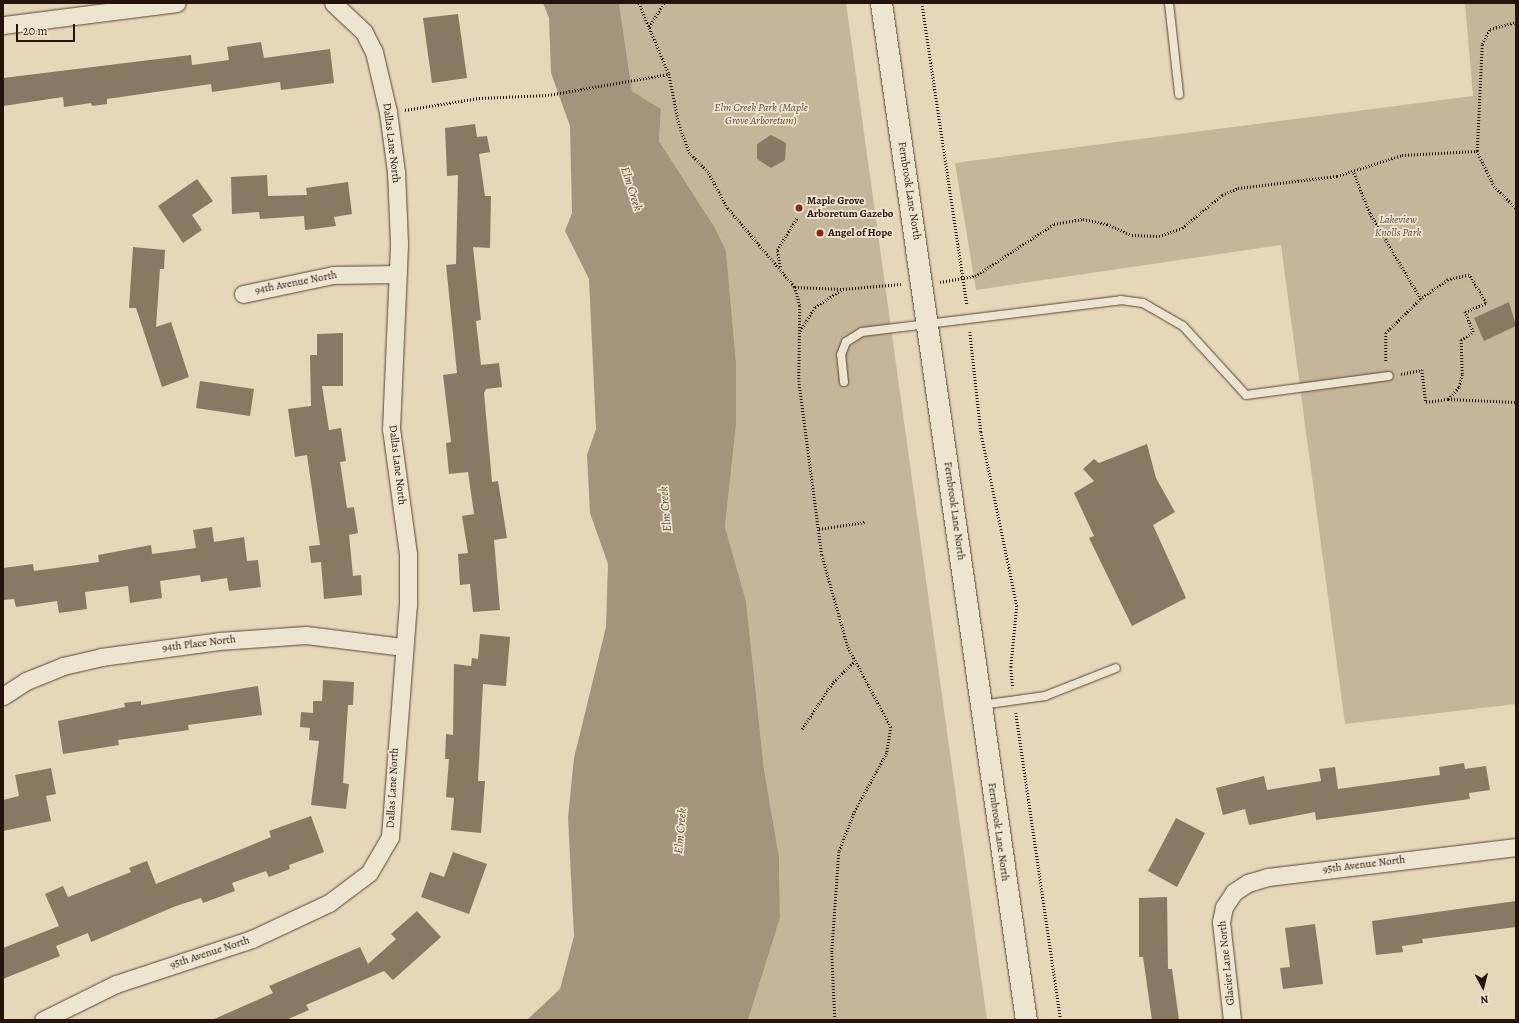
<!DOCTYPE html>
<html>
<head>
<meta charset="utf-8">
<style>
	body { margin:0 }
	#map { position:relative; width:1519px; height:1023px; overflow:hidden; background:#e5d7b7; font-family:Alegreya,serif }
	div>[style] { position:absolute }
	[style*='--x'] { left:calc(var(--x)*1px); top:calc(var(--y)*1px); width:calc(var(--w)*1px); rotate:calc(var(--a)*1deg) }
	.green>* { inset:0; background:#c5b69a }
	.water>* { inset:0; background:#a4947d }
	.building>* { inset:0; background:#897964 }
	.path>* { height:2.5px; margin-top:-1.25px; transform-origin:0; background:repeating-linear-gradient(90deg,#26130b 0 1px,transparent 0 3px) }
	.roads { filter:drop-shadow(0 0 1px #564436) drop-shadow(0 0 1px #564436) }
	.service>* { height:8px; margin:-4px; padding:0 4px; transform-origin:4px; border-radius:4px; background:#eee5d0 }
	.minor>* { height:17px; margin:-8.5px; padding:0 8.5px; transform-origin:8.5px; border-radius:8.5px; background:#eee5d0 }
	.tertiary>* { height:21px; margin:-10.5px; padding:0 10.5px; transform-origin:10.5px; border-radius:10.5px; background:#eee5d0 }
	.dots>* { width:11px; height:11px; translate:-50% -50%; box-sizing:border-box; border:2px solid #eee5d0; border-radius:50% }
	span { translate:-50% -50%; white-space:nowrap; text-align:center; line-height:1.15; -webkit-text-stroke:3.5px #eee5d0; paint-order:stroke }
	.park-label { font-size:11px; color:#5e4c3d; font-style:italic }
	.street-label { font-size:11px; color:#26130b }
	.poi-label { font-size:11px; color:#26130b; font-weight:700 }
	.left { translate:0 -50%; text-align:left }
	.water-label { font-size:12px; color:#584739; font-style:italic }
	.frame { position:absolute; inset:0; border:4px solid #26130b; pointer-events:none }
	.north { position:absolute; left:1463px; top:967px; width:40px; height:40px; -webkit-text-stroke:3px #eee5d0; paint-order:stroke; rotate:173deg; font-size:11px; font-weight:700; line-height:16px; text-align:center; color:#26130b }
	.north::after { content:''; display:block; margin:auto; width:14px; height:18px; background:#26130b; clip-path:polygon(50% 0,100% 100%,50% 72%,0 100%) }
	.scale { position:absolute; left:16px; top:24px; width:59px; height:18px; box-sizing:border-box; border:2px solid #26130b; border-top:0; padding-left:5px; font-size:12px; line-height:14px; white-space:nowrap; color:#26130b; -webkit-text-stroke:3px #eee5d0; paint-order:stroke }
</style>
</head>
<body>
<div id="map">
	<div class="green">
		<i style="clip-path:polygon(619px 3px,846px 3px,987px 1020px,748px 1020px,780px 918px,779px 857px,764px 769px,746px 601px,725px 527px,736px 425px,736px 362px,726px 252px,715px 228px,659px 141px,661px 109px,632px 91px)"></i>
		<i style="clip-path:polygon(1465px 3px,1516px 3px,1516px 704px,1345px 724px,1281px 245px,976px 290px,955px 163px,1473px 96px)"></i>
	</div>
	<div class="water">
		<i style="clip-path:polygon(543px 3px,619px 3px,632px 91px,661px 109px,659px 141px,715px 228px,726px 251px,736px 362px,736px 425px,725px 527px,746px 601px,764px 769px,779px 857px,780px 918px,748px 1020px,527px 1020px,560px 989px,574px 936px,568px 818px,574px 758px,606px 627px,608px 564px,590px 513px,587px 455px,596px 429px,589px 279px,565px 231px,572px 213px,570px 126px,551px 73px,549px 18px)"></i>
	</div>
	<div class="building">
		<i style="clip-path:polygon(458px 14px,467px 78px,432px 83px,423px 18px)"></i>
		<i style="clip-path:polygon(261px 42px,264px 58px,330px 49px,334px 83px,281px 90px,280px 82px,212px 92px,211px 84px,107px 99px,107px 104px,92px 106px,91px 103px,64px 107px,63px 97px,3px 106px,3px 78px,191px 55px,192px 65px,229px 60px,227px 47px)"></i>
		<i style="clip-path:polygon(475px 124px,477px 137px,487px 136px,490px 152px,479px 154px,485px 196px,491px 196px,490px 248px,473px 247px,481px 320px,476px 321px,481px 365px,499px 363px,502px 387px,486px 389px,484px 393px,492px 482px,498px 481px,507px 538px,494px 540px,500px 610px,473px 612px,470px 584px,460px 585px,458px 554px,468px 553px,462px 516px,474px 514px,468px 472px,449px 474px,446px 443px,451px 442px,443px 375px,457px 373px,446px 265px,456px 264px,458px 175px,447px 176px,445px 128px)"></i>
		<i style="clip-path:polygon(771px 135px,786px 143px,785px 160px,771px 168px,757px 159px,757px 144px)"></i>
		<i style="clip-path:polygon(267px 175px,268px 196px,307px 195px,306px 188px,348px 182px,352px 214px,334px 217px,336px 226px,305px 230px,304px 216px,260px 219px,259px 212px,232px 214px,231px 177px)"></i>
		<i style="clip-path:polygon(197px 179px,213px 201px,192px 215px,202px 230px,183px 243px,158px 206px)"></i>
		<i style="clip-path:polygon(133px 247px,165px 250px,164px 269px,160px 269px,156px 327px,171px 322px,189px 377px,162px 387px,136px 308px,129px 308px)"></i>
		<i style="clip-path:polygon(1509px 302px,1516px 326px,1484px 341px,1474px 318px)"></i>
		<i style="clip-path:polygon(343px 333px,343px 386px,322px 386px,329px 430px,341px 428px,346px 461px,340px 462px,347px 508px,354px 507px,358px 533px,349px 535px,353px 576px,361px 575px,362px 595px,324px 599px,321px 562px,311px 563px,309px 546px,320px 545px,307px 455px,295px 457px,288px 409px,311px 406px,310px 355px,317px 355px,317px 334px)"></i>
		<i style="clip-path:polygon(200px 381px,254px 389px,250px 416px,196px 408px)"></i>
		<i style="clip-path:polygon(1147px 444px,1156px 478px,1175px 512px,1153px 525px,1186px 598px,1132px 626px,1089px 538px,1094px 536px,1074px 493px,1094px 481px,1083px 469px,1094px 459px,1099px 463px)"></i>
		<i style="clip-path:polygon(212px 527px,214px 542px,244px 537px,247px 561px,258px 560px,261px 587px,229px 591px,227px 578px,201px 582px,200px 575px,160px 581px,162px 598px,130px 603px,128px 586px,85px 592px,87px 609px,59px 613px,57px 601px,16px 607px,14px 599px,3px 600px,3px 568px,33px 564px,34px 571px,99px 562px,98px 555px,151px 545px,152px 554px,196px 548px,193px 530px)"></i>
		<i style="clip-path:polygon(480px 634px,510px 637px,506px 686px,483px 684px,478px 781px,485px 781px,481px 833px,451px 830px,454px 798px,446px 797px,449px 759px,445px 759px,446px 734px,453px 735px,454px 664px,471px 666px,472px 658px,478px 659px)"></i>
		<i style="clip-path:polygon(323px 680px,354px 682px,353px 705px,348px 705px,343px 783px,349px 784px,346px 809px,311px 805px,319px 741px,309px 740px,310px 728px,300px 727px,301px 712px,313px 713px,313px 701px,322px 701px)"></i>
		<i style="clip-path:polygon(258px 686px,262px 715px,188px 725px,189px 730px,118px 740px,119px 745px,63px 754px,58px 721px,125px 707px,124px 703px,141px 701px,141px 705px)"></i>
		<i style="clip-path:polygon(1464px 763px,1465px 769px,1486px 766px,1490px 790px,1469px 793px,1470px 799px,1316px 820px,1315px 812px,1249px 825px,1245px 809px,1223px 815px,1216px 788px,1264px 776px,1267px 790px,1321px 781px,1319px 769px,1335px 767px,1338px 789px,1440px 775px,1439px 767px)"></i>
		<i style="clip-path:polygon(51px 768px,56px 794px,46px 796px,51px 821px,3px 831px,3px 800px,19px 796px,15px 775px)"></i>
		<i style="clip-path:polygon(311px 816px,324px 852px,289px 865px,290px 869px,269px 877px,266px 871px,232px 883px,235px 891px,203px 903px,201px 898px,176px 906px,91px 942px,88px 933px,56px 946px,60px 956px,3px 979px,3px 948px,59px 926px,45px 894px,63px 886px,68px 897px,131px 872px,129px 868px,147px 861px,156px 884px,271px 837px,269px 831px)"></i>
		<i style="clip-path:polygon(1176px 818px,1205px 833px,1177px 887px,1148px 871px)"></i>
		<i style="clip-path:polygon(453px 852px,487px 864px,469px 914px,421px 897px,430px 872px,444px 877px)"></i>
		<i style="clip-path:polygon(1167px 897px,1168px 969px,1172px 969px,1179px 1020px,1152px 1020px,1143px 957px,1139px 957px,1139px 898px)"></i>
		<i style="clip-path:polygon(1516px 901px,1516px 927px,1422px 939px,1423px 943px,1402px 946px,1403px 952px,1376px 955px,1372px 921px)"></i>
		<i style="clip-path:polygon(417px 911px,441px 937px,393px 980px,384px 971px,306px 1005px,309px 1010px,286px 1020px,212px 1020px,273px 993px,269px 986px,360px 947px,368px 964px,396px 939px,391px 934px)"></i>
		<i style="clip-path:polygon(1315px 924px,1323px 984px,1283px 989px,1280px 968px,1290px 967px,1285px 928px)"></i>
	</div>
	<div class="path">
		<i style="--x:639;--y:3;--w:77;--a:67.1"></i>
		<i style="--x:669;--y:74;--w:51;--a:78.7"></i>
		<i style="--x:679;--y:124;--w:30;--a:70"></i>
		<i style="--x:689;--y:152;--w:29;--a:46"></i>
		<i style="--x:709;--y:173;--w:40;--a:62"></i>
		<i style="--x:728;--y:208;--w:104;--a:49.7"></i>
		<i style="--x:795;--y:287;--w:20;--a:75"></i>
		<i style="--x:800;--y:306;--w:75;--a:90.8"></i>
		<i style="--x:799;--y:381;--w:176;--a:82.5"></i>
		<i style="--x:822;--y:555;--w:96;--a:74.2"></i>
		<i style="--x:848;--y:647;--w:91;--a:61.7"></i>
		<i style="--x:891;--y:727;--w:26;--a:99"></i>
		<i style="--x:887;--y:753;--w:66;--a:118.9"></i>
		<i style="--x:855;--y:811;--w:44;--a:111.3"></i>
		<i style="--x:839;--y:852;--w:101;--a:94"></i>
		<i style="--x:832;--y:953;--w:67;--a:87.4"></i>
		<i style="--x:922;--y:3;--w:305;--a:81.5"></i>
		<i style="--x:649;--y:27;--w:28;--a:-58"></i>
		<i style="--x:405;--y:110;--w:75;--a:-9.2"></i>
		<i style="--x:479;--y:98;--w:69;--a:-2.5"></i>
		<i style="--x:548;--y:95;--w:123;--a:-9.8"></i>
		<i style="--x:1477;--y:151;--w:107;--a:-87.3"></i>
		<i style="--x:1482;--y:44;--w:17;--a:-62"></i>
		<i style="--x:1490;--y:29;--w:27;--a:-15"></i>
		<i style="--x:1354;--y:173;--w:43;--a:68.2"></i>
		<i style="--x:1370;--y:213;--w:100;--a:59.3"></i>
		<i style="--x:1421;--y:299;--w:49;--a:135.8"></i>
		<i style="--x:1386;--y:333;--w:29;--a:90"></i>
		<i style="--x:780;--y:267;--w:17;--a:-100"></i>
		<i style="--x:777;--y:250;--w:38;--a:-58"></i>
		<i style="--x:940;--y:282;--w:36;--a:-10"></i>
		<i style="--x:975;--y:276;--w:95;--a:-33.4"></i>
		<i style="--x:1054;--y:224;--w:29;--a:-10"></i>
		<i style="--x:1083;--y:219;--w:25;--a:12"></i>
		<i style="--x:1107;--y:224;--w:27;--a:24"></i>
		<i style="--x:1132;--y:235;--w:27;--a:2"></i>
		<i style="--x:1159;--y:236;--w:24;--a:-19"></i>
		<i style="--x:1182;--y:228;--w:52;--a:-39.5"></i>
		<i style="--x:1222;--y:195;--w:17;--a:-24"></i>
		<i style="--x:1238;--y:188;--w:100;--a:-6.9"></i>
		<i style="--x:1337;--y:176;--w:68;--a:-17.9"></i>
		<i style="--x:1402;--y:155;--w:75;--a:-3.1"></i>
		<i style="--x:1477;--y:151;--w:39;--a:64"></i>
		<i style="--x:1494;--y:186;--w:31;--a:45"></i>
		<i style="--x:795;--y:287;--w:46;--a:2.5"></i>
		<i style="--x:800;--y:331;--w:28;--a:-58"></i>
		<i style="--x:815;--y:307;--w:33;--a:-33"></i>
		<i style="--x:843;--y:289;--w:58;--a:-4.9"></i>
		<i style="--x:970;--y:332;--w:101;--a:83.7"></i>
		<i style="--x:981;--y:432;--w:178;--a:78.3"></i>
		<i style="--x:1017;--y:606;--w:61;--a:95.6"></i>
		<i style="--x:1011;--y:667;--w:21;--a:85"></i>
		<i style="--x:1401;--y:374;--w:21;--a:-11"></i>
		<i style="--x:1422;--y:370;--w:32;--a:83"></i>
		<i style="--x:1426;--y:402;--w:22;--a:-8"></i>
		<i style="--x:1448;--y:399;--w:16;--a:-47"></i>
		<i style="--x:1459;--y:387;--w:13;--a:-77"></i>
		<i style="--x:1462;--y:374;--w:34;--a:-92"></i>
		<i style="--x:1461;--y:340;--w:14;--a:-34"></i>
		<i style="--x:1473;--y:332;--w:22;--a:-112"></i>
		<i style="--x:1465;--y:312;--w:23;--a:-23"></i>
		<i style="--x:1486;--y:303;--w:33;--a:-121"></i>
		<i style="--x:1469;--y:275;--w:22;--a:167"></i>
		<i style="--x:1448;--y:280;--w:33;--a:145"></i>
		<i style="--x:1448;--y:399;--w:68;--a:2.5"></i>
		<i style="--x:819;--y:529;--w:46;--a:-8.8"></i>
		<i style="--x:1016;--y:713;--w:310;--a:81.7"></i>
		<i style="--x:802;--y:729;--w:56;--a:-56.6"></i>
		<i style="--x:833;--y:682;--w:29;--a:-44"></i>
	</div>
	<div class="roads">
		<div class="service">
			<i style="--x:1169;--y:3;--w:92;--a:83.7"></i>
			<i style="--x:844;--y:382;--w:27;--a:-96"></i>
			<i style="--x:841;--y:355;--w:14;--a:-69"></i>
			<i style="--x:846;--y:342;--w:19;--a:-32"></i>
			<i style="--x:862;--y:332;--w:261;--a:-7"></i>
			<i style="--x:1121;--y:300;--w:22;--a:8"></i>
			<i style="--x:1143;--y:303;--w:46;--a:29.9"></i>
			<i style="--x:1183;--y:326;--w:93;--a:47.6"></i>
			<i style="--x:1246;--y:395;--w:144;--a:-7.6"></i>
			<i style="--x:981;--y:705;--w:65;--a:-8"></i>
			<i style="--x:1045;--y:696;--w:76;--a:-21.5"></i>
		</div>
		<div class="minor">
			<i style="--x:3;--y:25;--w:175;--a:-7.2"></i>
			<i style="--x:243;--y:294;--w:92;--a:-11.9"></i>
			<i style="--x:333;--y:275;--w:64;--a:-0.9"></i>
			<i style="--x:3;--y:696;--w:27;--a:-33"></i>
			<i style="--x:26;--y:681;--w:40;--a:-22"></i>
			<i style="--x:63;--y:666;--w:39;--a:-13"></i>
			<i style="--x:101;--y:657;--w:119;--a:-7.7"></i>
			<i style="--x:219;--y:641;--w:87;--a:-3.9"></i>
			<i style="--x:306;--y:635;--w:99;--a:7"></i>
			<i style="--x:43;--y:1020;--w:81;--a:-26.3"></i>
			<i style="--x:116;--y:984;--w:143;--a:-18.3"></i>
			<i style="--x:252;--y:939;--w:85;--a:-25.1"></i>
			<i style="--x:329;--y:903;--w:50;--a:-36.9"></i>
			<i style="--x:369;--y:873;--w:42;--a:-59.7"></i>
			<i style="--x:390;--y:837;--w:233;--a:-85.6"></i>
			<i style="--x:408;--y:605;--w:51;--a:-90"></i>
			<i style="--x:408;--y:554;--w:126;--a:-97.7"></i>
			<i style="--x:391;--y:429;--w:186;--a:-87.5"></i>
			<i style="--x:399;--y:243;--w:71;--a:-92.4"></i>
			<i style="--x:396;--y:172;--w:61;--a:-97.6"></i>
			<i style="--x:388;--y:112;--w:62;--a:-103.1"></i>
			<i style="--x:374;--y:52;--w:22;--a:-117"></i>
			<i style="--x:364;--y:32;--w:42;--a:-136.9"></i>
			<i style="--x:1232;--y:1020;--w:99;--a:-96.4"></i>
			<i style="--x:1221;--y:922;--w:15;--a:-79"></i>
			<i style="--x:1224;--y:907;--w:18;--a:-56"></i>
			<i style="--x:1234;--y:892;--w:17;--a:-33"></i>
			<i style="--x:1248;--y:883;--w:21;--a:-17"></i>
			<i style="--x:1268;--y:877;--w:250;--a:-6.9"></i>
		</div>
		<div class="tertiary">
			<i style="--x:881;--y:3;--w:1027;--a:81.89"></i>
		</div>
	</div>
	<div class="dots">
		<i style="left:799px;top:208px;background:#8f2418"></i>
		<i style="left:820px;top:233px;background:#8f2418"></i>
	</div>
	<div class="park-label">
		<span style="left:761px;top:115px">Elm Creek Park (Maple<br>Grove Arboretum)</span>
		<span style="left:1398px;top:227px">Lakeview<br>Knolls Park</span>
	</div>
	<div class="street-label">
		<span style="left:391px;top:143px;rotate:83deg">Dallas Lane North</span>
		<span style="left:909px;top:191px;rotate:81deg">Fernbrook Lane North</span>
		<span style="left:296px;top:283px;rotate:-11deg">94th Avenue North</span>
		<span style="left:397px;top:465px;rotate:83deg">Dallas Lane North</span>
		<span style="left:954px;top:511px;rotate:82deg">Fernbrook Lane North</span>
		<span style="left:199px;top:644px;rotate:-7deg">94th Place North</span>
		<span style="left:393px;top:788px;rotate:-87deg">Dallas Lane North</span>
		<span style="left:998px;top:832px;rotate:82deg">Fernbrook Lane North</span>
		<span style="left:1364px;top:865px;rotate:-7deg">95th Avenue North</span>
		<span style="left:210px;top:953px;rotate:-18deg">95th Avenue North</span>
		<span style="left:1227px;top:963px;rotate:-96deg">Glacier Lane North</span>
	</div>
	<div class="poi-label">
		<span class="left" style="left:807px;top:208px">Maple Grove<br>Arboretum Gazebo</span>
		<span class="left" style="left:828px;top:233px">Angel of Hope</span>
	</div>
	<div class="water-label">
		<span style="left:631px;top:189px;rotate:72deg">Elm Creek</span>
		<span style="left:666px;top:509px;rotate:-95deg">Elm Creek</span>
		<span style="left:681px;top:831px;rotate:-85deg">Elm Creek</span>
	</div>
	<div class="frame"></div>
	<div class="north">N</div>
	<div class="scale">20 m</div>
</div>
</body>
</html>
